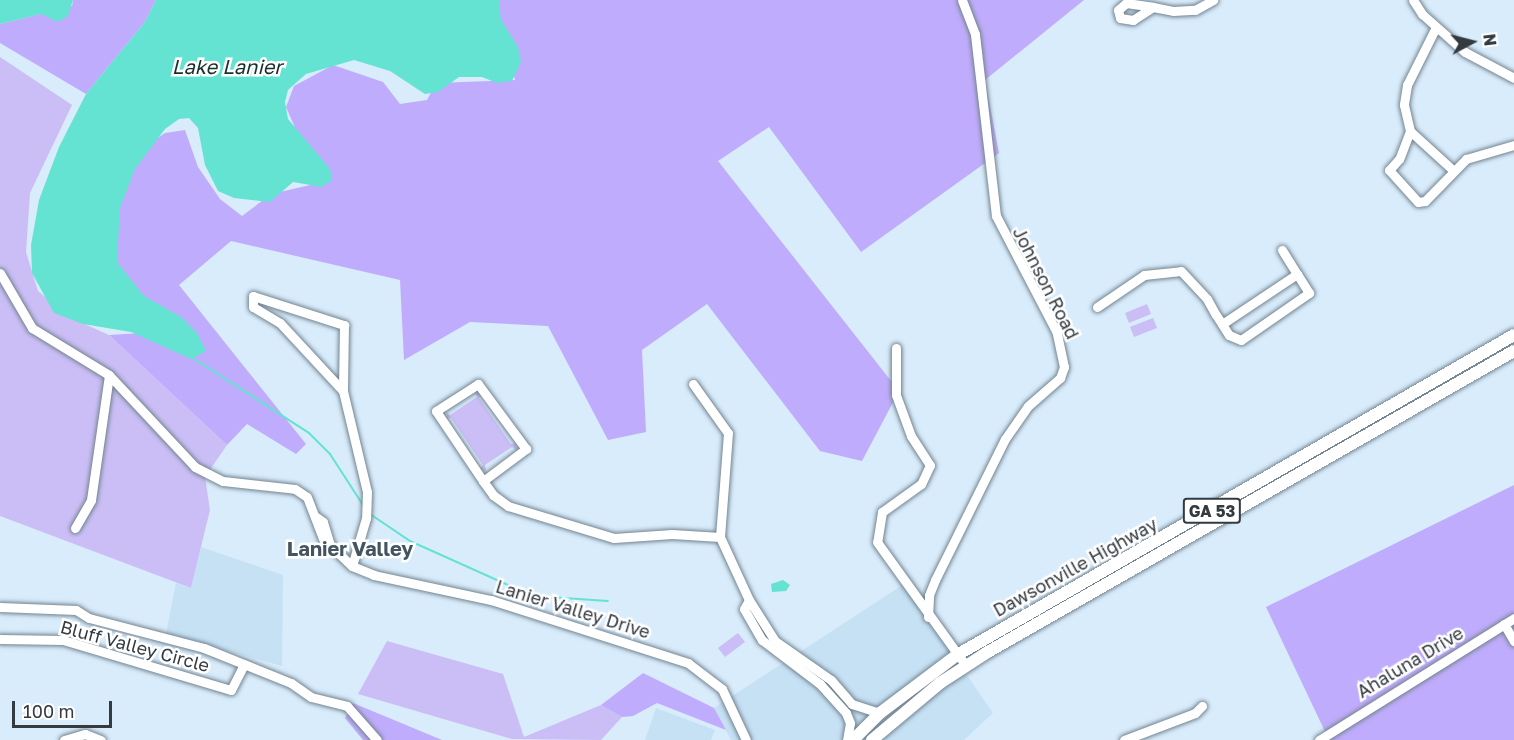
<!DOCTYPE html>
<html>
<head>
<meta charset="utf-8">
<style>
	body { margin:0 }
	#map { position:relative; width:1514px; height:740px; overflow:hidden; background:#d9ecfb; font-family:"Golos Text",sans-serif }
	div>[style] { position:absolute }
	[style*='--x'] { left:calc(var(--x)*1px); top:calc(var(--y)*1px); width:calc(var(--w)*1px); rotate:calc(var(--a)*1deg) }
	.built>* { inset:0; background:#c6e1f4 }
	.green>* { inset:0; background:#cbbef6 }
	.forest>* { inset:0; background:#c0acfc }
	.water>* { inset:0; background:#64e2d2 }
	.stream>* { height:2px; margin:-1px; padding:0 1px; transform-origin:1px; border-radius:1px; background:#64e2d2 }
	.roads { filter:drop-shadow(0 0 2px #738491) drop-shadow(0 0 2px #738491) }
	.minor>* { height:9px; margin:-4.5px; padding:0 4.5px; transform-origin:4.5px; border-radius:4.5px; background:#fff }
	.major>* { height:12px; margin:-6px; padding:0 6px; transform-origin:6px; border-radius:6px; background:#fff }
	span { translate:-50% -50%; white-space:nowrap; text-align:center; line-height:1.15; -webkit-text-stroke:5px #fff; paint-order:stroke }
	.shield-label span { padding:2px 4px; background:#fff; border:2px solid; border-radius:4px; -webkit-text-stroke-width:0 }
	.shield-label { font-size:16px; color:#333a40; font-weight:700 }
	.street-label { font-size:18px; color:#333a40 }
	.water-label { font-size:20px; color:#192f2c; font-style:italic }
	.neighbourhood-label { font-size:20px; color:#445561; font-weight:700 }
	.north { position:absolute; left:1442px; top:12px; width:60px; height:60px; -webkit-text-stroke:4px #fff; paint-order:stroke; rotate:83deg; font-size:16px; font-weight:700; line-height:24px; text-align:center; color:#333a40 }
	.north::after { content:''; display:block; margin:auto; width:21px; height:27px; background:#333a40; clip-path:polygon(50% 0,100% 100%,50% 72%,0 100%) }
	.scale { position:absolute; left:12px; top:701px; width:100px; height:27px; box-sizing:border-box; border:3px solid #333a40; border-top:0; padding-left:8px; font-size:18px; line-height:21px; white-space:nowrap; color:#333a40; -webkit-text-stroke:4px #fff; paint-order:stroke }
</style>
</head>
<body>
<div id="map">
	<div class="built">
		<i style="clip-path:polygon(201px 547px,283px 575px,282px 666px,166px 634px,176px 583px,191px 588px)"></i>
		<i style="clip-path:polygon(904px 584px,993px 713px,964px 740px,731px 740px,714px 708px)"></i>
		<i style="clip-path:polygon(656px 708px,715px 730px,711px 740px,645px 740px)"></i>
	</div>
	<div class="green">
		<i style="clip-path:polygon(0 57px,72px 105px,30px 193px,26px 252px,38px 291px,69px 317px,109px 335px,227px 445px,205px 477px,210px 510px,191px 588px,0 516px)"></i>
		<i style="clip-path:polygon(1147px 304px,1151px 314px,1129px 323px,1125px 313px)"></i>
		<i style="clip-path:polygon(1153px 318px,1157px 328px,1134px 337px,1130px 327px)"></i>
		<i style="clip-path:polygon(479px 392px,482px 395px,479px 398px,511px 444px,517px 443px,516px 450px,512px 447px,485px 465px,486px 471px,480px 469px,483px 465px,451px 418px,446px 419px,447px 413px,450px 415px,477px 397px,475px 393px)"></i>
		<i style="clip-path:polygon(738px 633px,745px 642px,725px 657px,718px 648px)"></i>
		<i style="clip-path:polygon(387px 641px,503px 674px,524px 737px,601px 705px,622px 717px,601px 740px,512px 739px,358px 694px)"></i>
	</div>
	<div class="forest">
		<i style="clip-path:polygon(73px 0,156px 0,145px 22px,86px 94px,0 43px,0 24px,72px 6px)"></i>
		<i style="clip-path:polygon(496px 0,1084px 0,985px 80px,999px 153px,861px 252px,769px 127px,718px 161px,899px 391px,862px 461px,820px 451px,707px 304px,642px 350px,646px 432px,608px 440px,548px 326px,470px 322px,404px 360px,400px 280px,231px 241px,179px 285px,306px 444px,296px 454px,247px 424px,227px 445px,109px 335px,142px 333px,114px 262px,120px 203px,137px 152px,165px 133px,185px 130px,198px 167px,220px 199px,242px 216px,271px 194px,319px 183px,286px 107px,294px 86px,333px 65px,383px 82px,400px 104px,427px 100px,436px 83px,515px 80px)"></i>
		<i style="clip-path:polygon(1514px 485px,1514px 740px,1329px 740px,1266px 607px)"></i>
		<i style="clip-path:polygon(643px 673px,714px 708px,726px 730px,657px 703px,633px 716px,622px 717px,601px 705px)"></i>
		<i style="clip-path:polygon(353px 703px,442px 740px,363px 740px,345px 718px)"></i>
	</div>
	<div class="water">
		<i style="clip-path:polygon(0 0,73px 0,68px 16px,58px 22px,41px 14px,0 24px)"></i>
		<i style="clip-path:polygon(156px 0,499px 0,501px 20px,518px 47px,521px 62px,512px 81px,497px 83px,482px 77px,459px 77px,438px 92px,425px 94px,390px 71px,354px 60px,306px 74px,288px 90px,285px 102px,288px 119px,330px 169px,332px 180px,322px 187px,293px 182px,270px 202px,234px 198px,218px 191px,205px 165px,198px 128px,189px 118px,179px 119px,165px 129px,135px 169px,120px 208px,117px 262px,144px 296px,181px 317px,197px 333px,206px 351px,191px 359px,131px 332px,83px 324px,54px 313px,32px 273px,31px 245px,39px 200px,59px 147px,86px 94px,145px 22px)"></i>
		<i style="clip-path:polygon(783px 580px,790px 585px,786px 591px,772px 592px,771px 584px)"></i>
	</div>
	<div class="stream">
		<i style="--x:193;--y:358;--w:138;--a:32.9"></i>
		<i style="--x:309;--y:433;--w:30;--a:45"></i>
		<i style="--x:330;--y:454;--w:61;--a:57.1"></i>
		<i style="--x:370;--y:514;--w:48;--a:34"></i>
		<i style="--x:410;--y:541;--w:110;--a:24.2"></i>
		<i style="--x:510;--y:586;--w:41;--a:15.8"></i>
		<i style="--x:549;--y:597;--w:59;--a:3.9"></i>
	</div>
	<div class="roads">
		<div class="minor">
			<i style="--x:1413;--y:0;--w:17;--a:57"></i>
			<i style="--x:1422;--y:14;--w:57;--a:41.5"></i>
			<i style="--x:1465;--y:52;--w:55;--a:28"></i>
			<i style="--x:1153;--y:7;--w:24;--a:147"></i>
			<i style="--x:1133;--y:20;--w:13;--a:-171"></i>
			<i style="--x:1120;--y:18;--w:8;--a:-104"></i>
			<i style="--x:1118;--y:10;--w:11;--a:-41"></i>
			<i style="--x:1126;--y:3;--w:27;--a:8"></i>
			<i style="--x:1153;--y:7;--w:20;--a:11"></i>
			<i style="--x:1173;--y:11;--w:22;--a:-3"></i>
			<i style="--x:1195;--y:10;--w:21;--a:-29"></i>
			<i style="--x:1436;--y:27;--w:65;--a:116.6"></i>
			<i style="--x:1407;--y:85;--w:20;--a:99"></i>
			<i style="--x:1404;--y:105;--w:27;--a:77"></i>
			<i style="--x:1410;--y:131;--w:30;--a:111"></i>
			<i style="--x:1399;--y:159;--w:15;--a:132"></i>
			<i style="--x:1389;--y:170;--w:43;--a:47.8"></i>
			<i style="--x:1418;--y:202;--w:7;--a:-8"></i>
			<i style="--x:1425;--y:201;--w:59;--a:-45.7"></i>
			<i style="--x:1466;--y:159;--w:50;--a:-16.3"></i>
			<i style="--x:1410;--y:131;--w:59;--a:42.3"></i>
			<i style="--x:1282;--y:250;--w:28;--a:58"></i>
			<i style="--x:0;--y:273;--w:64;--a:59.8"></i>
			<i style="--x:32;--y:328;--w:90;--a:31.4"></i>
			<i style="--x:109;--y:375;--w:126;--a:46.9"></i>
			<i style="--x:195;--y:467;--w:31;--a:27"></i>
			<i style="--x:223;--y:481;--w:72;--a:6.3"></i>
			<i style="--x:295;--y:489;--w:14;--a:34"></i>
			<i style="--x:307;--y:497;--w:47;--a:68.9"></i>
			<i style="--x:324;--y:541;--w:7;--a:34"></i>
			<i style="--x:330;--y:545;--w:24;--a:-107"></i>
			<i style="--x:323;--y:522;--w:9;--a:-144"></i>
			<i style="--x:1097;--y:307;--w:57;--a:-34.2"></i>
			<i style="--x:1144;--y:275;--w:37;--a:-6"></i>
			<i style="--x:1181;--y:271;--w:38;--a:47"></i>
			<i style="--x:1207;--y:299;--w:18;--a:61"></i>
			<i style="--x:1216;--y:315;--w:11;--a:56"></i>
			<i style="--x:1222;--y:324;--w:13;--a:58"></i>
			<i style="--x:1229;--y:335;--w:13;--a:23"></i>
			<i style="--x:1241;--y:340;--w:83;--a:-34.7"></i>
			<i style="--x:1309;--y:293;--w:22;--a:-122"></i>
			<i style="--x:1297;--y:274;--w:90;--a:146.3"></i>
			<i style="--x:896;--y:348;--w:47;--a:90"></i>
			<i style="--x:896;--y:395;--w:44;--a:69.9"></i>
			<i style="--x:911;--y:436;--w:35;--a:57"></i>
			<i style="--x:930;--y:465;--w:21;--a:115"></i>
			<i style="--x:921;--y:484;--w:48;--a:144.3"></i>
			<i style="--x:882;--y:512;--w:30;--a:99"></i>
			<i style="--x:877;--y:542;--w:153;--a:54.3"></i>
			<i style="--x:693;--y:384;--w:60;--a:54.5"></i>
			<i style="--x:728;--y:433;--w:104;--a:94.4"></i>
			<i style="--x:720;--y:537;--w:69;--a:65.3"></i>
			<i style="--x:749;--y:600;--w:49;--a:57.6"></i>
			<i style="--x:775;--y:641;--w:68;--a:34.9"></i>
			<i style="--x:831;--y:680;--w:32;--a:49"></i>
			<i style="--x:852;--y:704;--w:29;--a:18"></i>
			<i style="--x:343;--y:391;--w:93;--a:-132.8"></i>
			<i style="--x:280;--y:323;--w:31;--a:-149"></i>
			<i style="--x:253;--y:307;--w:11;--a:-90"></i>
			<i style="--x:253;--y:296;--w:96;--a:17.7"></i>
			<i style="--x:344;--y:325;--w:66;--a:90.9"></i>
			<i style="--x:343;--y:391;--w:104;--a:76.6"></i>
			<i style="--x:367;--y:492;--w:26;--a:92"></i>
			<i style="--x:366;--y:518;--w:50;--a:106.3"></i>
			<i style="--x:483;--y:481;--w:54;--a:-36.7"></i>
			<i style="--x:526;--y:449;--w:81;--a:-126.4"></i>
			<i style="--x:478;--y:384;--w:50;--a:147.3"></i>
			<i style="--x:436;--y:411;--w:84;--a:56.1"></i>
			<i style="--x:483;--y:481;--w:17;--a:54"></i>
			<i style="--x:493;--y:495;--w:19;--a:36"></i>
			<i style="--x:508;--y:506;--w:111;--a:16.8"></i>
			<i style="--x:614;--y:538;--w:58;--a:-3.9"></i>
			<i style="--x:672;--y:534;--w:48;--a:3.6"></i>
			<i style="--x:75;--y:528;--w:32;--a:-60"></i>
			<i style="--x:91;--y:500;--w:126;--a:-81.8"></i>
			<i style="--x:330;--y:545;--w:30;--a:44"></i>
			<i style="--x:352;--y:566;--w:24;--a:22"></i>
			<i style="--x:374;--y:575;--w:120;--a:12.1"></i>
			<i style="--x:491;--y:600;--w:207;--a:17.7"></i>
			<i style="--x:688;--y:663;--w:43;--a:37.4"></i>
			<i style="--x:722;--y:689;--w:56;--a:64.8"></i>
			<i style="--x:749;--y:600;--w:10;--a:119"></i>
			<i style="--x:744;--y:609;--w:36;--a:60"></i>
			<i style="--x:762;--y:640;--w:73;--a:37.2"></i>
			<i style="--x:820;--y:684;--w:39;--a:48"></i>
			<i style="--x:846;--y:713;--w:11;--a:68"></i>
			<i style="--x:850;--y:723;--w:17;--a:100"></i>
			<i style="--x:0;--y:607;--w:76;--a:2.3"></i>
			<i style="--x:76;--y:610;--w:15;--a:32"></i>
			<i style="--x:89;--y:618;--w:119;--a:14.6"></i>
			<i style="--x:204;--y:648;--w:94;--a:21.9"></i>
			<i style="--x:291;--y:683;--w:24;--a:35"></i>
			<i style="--x:311;--y:697;--w:37;--a:14"></i>
			<i style="--x:347;--y:706;--w:45;--a:48.6"></i>
			<i style="--x:928;--y:617;--w:22;--a:-87"></i>
			<i style="--x:929;--y:595;--w:16;--a:-68"></i>
			<i style="--x:935;--y:580;--w:157;--a:-63.6"></i>
			<i style="--x:1005;--y:439;--w:40;--a:-55.1"></i>
			<i style="--x:1028;--y:406;--w:43;--a:-41.2"></i>
			<i style="--x:1060;--y:378;--w:12;--a:-70"></i>
			<i style="--x:1064;--y:367;--w:35;--a:-102"></i>
			<i style="--x:1057;--y:333;--w:132;--a:-117.5"></i>
			<i style="--x:996;--y:216;--w:183;--a:-96.6"></i>
			<i style="--x:975;--y:34;--w:36;--a:-111"></i>
			<i style="--x:1504;--y:624;--w:20;--a:60"></i>
			<i style="--x:0;--y:639;--w:63;--a:0.9"></i>
			<i style="--x:63;--y:640;--w:175;--a:16.6"></i>
			<i style="--x:231;--y:690;--w:29;--a:-63"></i>
			<i style="--x:64;--y:740;--w:22;--a:-16"></i>
			<i style="--x:85;--y:734;--w:17;--a:21"></i>
			<i style="--x:1124;--y:740;--w:76;--a:-20.8"></i>
			<i style="--x:1195;--y:713;--w:10;--a:-45"></i>
			<i style="--x:1319;--y:740;--w:230;--a:-32"></i>
		</div>
		<div class="major">
			<i style="--x:853;--y:740;--w:38;--a:-45"></i>
			<i style="--x:880;--y:713;--w:96;--a:-37"></i>
			<i style="--x:957;--y:655;--w:642;--a:-29.88"></i>
			<i style="--x:872;--y:740;--w:89;--a:-40"></i>
			<i style="--x:940;--y:683;--w:55;--a:-33.1"></i>
			<i style="--x:986;--y:653;--w:608;--a:-29.77"></i>
		</div>
	</div>
	<div class="shield-label">
		<span style="left:1212px;top:511px">GA 53</span>
	</div>
	<div class="street-label">
		<span style="left:1046px;top:283px;rotate:63deg">Johnson Road</span>
		<span style="left:1075px;top:567px;rotate:-29deg">Dawsonville Highway</span>
		<span style="left:573px;top:609px;rotate:17deg">Lanier Valley Drive</span>
		<span style="left:135px;top:646px;rotate:15deg">Bluff Valley Circle</span>
		<span style="left:1410px;top:662px;rotate:-31deg">Ahaluna Drive</span>
	</div>
	<div class="water-label">
		<span style="left:227px;top:66px">Lake Lanier</span>
	</div>
	<div class="neighbourhood-label">
		<span style="left:350px;top:548px">Lanier Valley</span>
	</div>
	<div class="north">N</div>
	<div class="scale">100 m</div>
</div>
</body>
</html>
